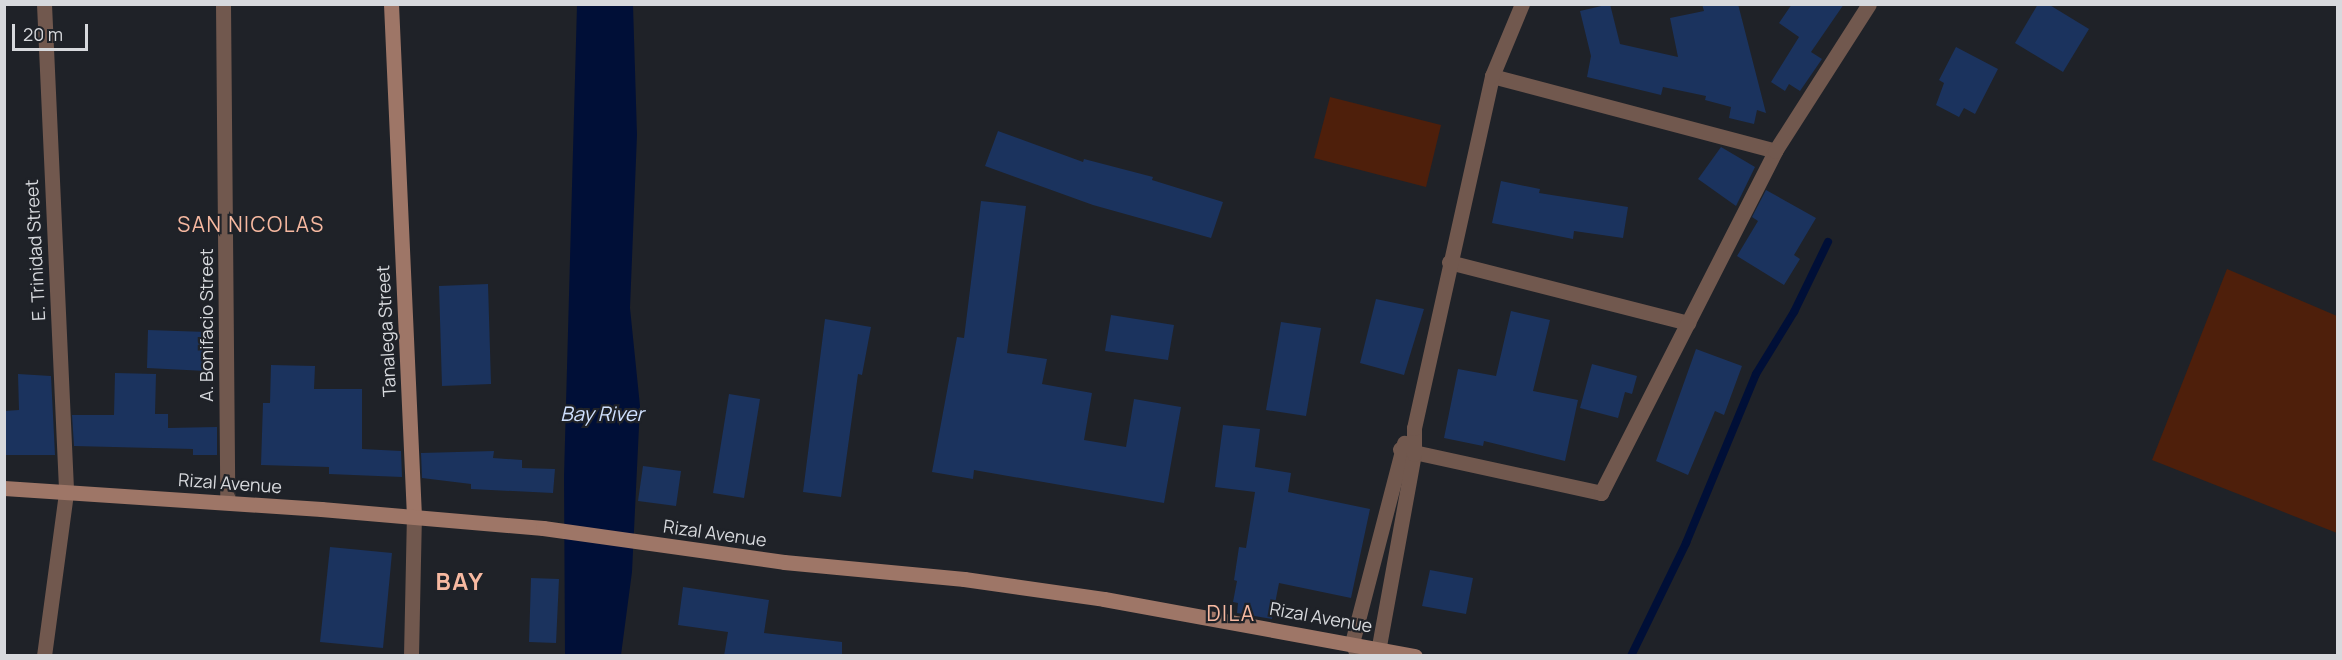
<!DOCTYPE html>
<html>
<head>
<meta charset="utf-8">
<style>
	body { margin:0 }
	#map { position:relative; width:2342px; height:660px; overflow:hidden; background:#1f2228; font-family:Manrope,sans-serif }
	div>[style] { position:absolute }
	[style*='--x'] { left:calc(var(--x)*1px); top:calc(var(--y)*1px); width:calc(var(--w)*1px); rotate:calc(var(--a)*1deg) }
	.green>* { inset:0; background:#4e1f0b }
	.water>* { inset:0; background:#000f37 }
	.stream>* { height:8px; margin:-4px; padding:0 4px; transform-origin:4px; border-radius:4px; background:#000f37 }
	.building>* { inset:0; background:#1b335e }
	.street>* { height:15px; margin:-7.5px; padding:0 7.5px; transform-origin:7.5px; border-radius:7.5px; background:#71584e }
	.secondary>* { height:15px; margin:-7.5px; padding:0 7.5px; transform-origin:7.5px; border-radius:7.5px; background:#9e7667 }
	span { translate:-50% -50%; white-space:nowrap; text-align:center; line-height:1.15; -webkit-text-stroke:4.5px #1f2228; paint-order:stroke }
	.street-label { font-size:18px; color:#d7d9dd }
	.water-label { font-size:20px; color:#d0e1ff; font-style:italic }
	.quarter-label { font-size:21px; color:#f7b9a1; letter-spacing:1.5px }
	.district-label { font-size:24px; color:#f7b9a1; font-weight:700; letter-spacing:1.5px }
	.frame { position:absolute; inset:0; border:6px solid #d7d9dd; pointer-events:none }
	.scale { position:absolute; left:12px; top:24px; width:76px; height:27px; box-sizing:border-box; border:3px solid #d7d9dd; border-top:0; padding-left:8px; font-size:18px; line-height:21px; white-space:nowrap; color:#d7d9dd; -webkit-text-stroke:4px #1f2228; paint-order:stroke }
</style>
</head>
<body>
<div id="map">
	<div class="green">
		<i style="clip-path:polygon(1330px 97px,1441px 125px,1426px 187px,1314px 158px)"></i>
		<i style="clip-path:polygon(2227px 269px,2337px 316px,2337px 533px,2152px 460px)"></i>
	</div>
	<div class="water">
		<i style="clip-path:polygon(577px 5px,633px 5px,637px 135px,630px 308px,640px 406px,632px 572px,621px 655px,565px 656px,564px 476px)"></i>
	</div>
	<div class="stream">
		<i style="--x:1631;--y:656;--w:126;--a:-64"></i>
		<i style="--x:1686;--y:543;--w:183;--a:-67.5"></i>
		<i style="--x:1756;--y:374;--w:73;--a:-58.5"></i>
		<i style="--x:1794;--y:312;--w:78;--a:-64.1"></i>
	</div>
	<div class="building">
		<i style="clip-path:polygon(1610px 4px,1620px 44px,1678px 57px,1670px 18px,1704px 11px,1702px 4px,1738px 4px,1766px 113px,1757px 110px,1754px 124px,1729px 118px,1731px 107px,1705px 100px,1706px 96px,1663px 87px,1661px 95px,1587px 77px,1591px 56px,1580px 11px)"></i>
		<i style="clip-path:polygon(1792px 4px,1844px 4px,1811px 52px,1822px 59px,1800px 91px,1789px 84px,1785px 91px,1771px 82px,1799px 37px,1779px 23px)"></i>
		<i style="clip-path:polygon(2038px 4px,2048px 4px,2089px 29px,2063px 72px,2015px 43px)"></i>
		<i style="clip-path:polygon(1956px 47px,1998px 69px,1975px 114px,1964px 108px,1959px 117px,1936px 105px,1944px 83px,1939px 80px)"></i>
		<i style="clip-path:polygon(998px 131px,1083px 162px,1084px 159px,1153px 177px,1152px 180px,1223px 202px,1211px 238px,1093px 205px,985px 166px)"></i>
		<i style="clip-path:polygon(1721px 147px,1755px 167px,1736px 206px,1698px 179px)"></i>
		<i style="clip-path:polygon(1501px 181px,1540px 189px,1539px 193px,1628px 207px,1623px 238px,1574px 231px,1573px 239px,1492px 223px)"></i>
		<i style="clip-path:polygon(1766px 190px,1816px 218px,1794px 255px,1800px 259px,1784px 285px,1737px 256px,1758px 221px,1752px 217px)"></i>
		<i style="clip-path:polygon(981px 201px,1026px 206px,1007px 353px,1047px 359px,1042px 384px,1092px 393px,1084px 440px,1126px 447px,1134px 399px,1181px 407px,1164px 503px,974px 470px,973px 479px,932px 472px,957px 337px,964px 338px)"></i>
		<i style="clip-path:polygon(488px 284px,491px 384px,442px 386px,439px 286px)"></i>
		<i style="clip-path:polygon(1376px 299px,1424px 309px,1404px 375px,1360px 363px)"></i>
		<i style="clip-path:polygon(1511px 311px,1550px 320px,1533px 391px,1578px 400px,1565px 461px,1484px 441px,1483px 446px,1444px 438px,1458px 369px,1496px 376px)"></i>
		<i style="clip-path:polygon(1111px 315px,1174px 325px,1168px 360px,1105px 351px)"></i>
		<i style="clip-path:polygon(825px 319px,871px 327px,862px 375px,858px 374px,841px 497px,803px 492px)"></i>
		<i style="clip-path:polygon(1281px 322px,1321px 328px,1306px 416px,1266px 410px)"></i>
		<i style="clip-path:polygon(148px 330px,207px 332px,206px 371px,147px 368px)"></i>
		<i style="clip-path:polygon(1696px 349px,1742px 366px,1724px 415px,1715px 411px,1688px 475px,1656px 461px)"></i>
		<i style="clip-path:polygon(1592px 364px,1637px 376px,1632px 394px,1625px 392px,1618px 418px,1580px 408px)"></i>
		<i style="clip-path:polygon(271px 365px,315px 366px,314px 389px,362px 389px,362px 449px,401px 451px,402px 477px,329px 474px,329px 467px,261px 465px,263px 403px,270px 403px)"></i>
		<i style="clip-path:polygon(115px 373px,156px 374px,155px 414px,168px 414px,168px 428px,217px 427px,217px 455px,193px 455px,193px 449px,74px 446px,72px 415px,114px 415px)"></i>
		<i style="clip-path:polygon(18px 374px,51px 376px,55px 455px,4px 455px,4px 411px,19px 410px)"></i>
		<i style="clip-path:polygon(729px 394px,760px 399px,744px 498px,713px 493px)"></i>
		<i style="clip-path:polygon(1223px 425px,1260px 429px,1255px 467px,1291px 473px,1288px 492px,1370px 509px,1351px 598px,1279px 583px,1272px 619px,1237px 613px,1238px 603px,1233px 602px,1237px 581px,1234px 580px,1239px 547px,1246px 548px,1255px 492px,1215px 487px)"></i>
		<i style="clip-path:polygon(494px 451px,493px 458px,522px 460px,522px 468px,555px 469px,553px 493px,471px 489px,471px 484px,422px 478px,421px 453px)"></i>
		<i style="clip-path:polygon(643px 466px,681px 471px,676px 506px,638px 501px)"></i>
		<i style="clip-path:polygon(330px 547px,392px 553px,383px 648px,320px 642px)"></i>
		<i style="clip-path:polygon(1430px 570px,1473px 578px,1466px 614px,1422px 606px)"></i>
		<i style="clip-path:polygon(531px 578px,559px 579px,556px 643px,529px 642px)"></i>
		<i style="clip-path:polygon(683px 587px,769px 600px,764px 633px,842px 642px,842px 656px,724px 656px,728px 632px,678px 625px)"></i>
	</div>
	<div class="street">
		<i style="--x:44;--y:4;--w:489;--a:87.4"></i>
		<i style="--x:66;--y:493;--w:164;--a:97.7"></i>
		<i style="--x:223;--y:4;--w:498;--a:89.5"></i>
		<i style="--x:1492;--y:76;--w:293;--a:14.8"></i>
		<i style="--x:1449;--y:262;--w:247;--a:14.3"></i>
		<i style="--x:1400;--y:449;--w:206;--a:12.3"></i>
		<i style="--x:1601;--y:493;--w:384;--a:-63"></i>
		<i style="--x:1775;--y:151;--w:174;--a:-57.4"></i>
		<i style="--x:411;--y:656;--w:140;--a:-88.8"></i>
		<i style="--x:1358;--y:656;--w:14;--a:-115"></i>
		<i style="--x:1352;--y:643;--w:207;--a:-75.4"></i>
		<i style="--x:1365;--y:656;--w:17;--a:-36"></i>
		<i style="--x:1379;--y:646;--w:195;--a:-79.7"></i>
		<i style="--x:1414;--y:454;--w:26;--a:-90"></i>
		<i style="--x:1414;--y:428;--w:361;--a:-77.5"></i>
		<i style="--x:1492;--y:76;--w:78;--a:-67.4"></i>
	</div>
	<div class="secondary">
		<i style="--x:391;--y:4;--w:513;--a:87.43"></i>
		<i style="--x:4;--y:488;--w:318;--a:3.8"></i>
		<i style="--x:321;--y:509;--w:223;--a:4.9"></i>
		<i style="--x:543;--y:528;--w:243;--a:8"></i>
		<i style="--x:784;--y:562;--w:181;--a:5.4"></i>
		<i style="--x:964;--y:579;--w:141;--a:8.1"></i>
		<i style="--x:1104;--y:599;--w:316;--a:10.4"></i>
	</div>
	<div class="street-label">
		<span style="left:35px;top:250px;rotate:-93deg">E. Trinidad Street</span>
		<span style="left:206px;top:325px;rotate:-90deg">A. Bonifacio Street</span>
		<span style="left:386px;top:331px;rotate:-93deg">Tanalega Street</span>
		<span style="left:230px;top:483px;rotate:4deg">Rizal Avenue</span>
		<span style="left:715px;top:533px;rotate:8deg">Rizal Avenue</span>
		<span style="left:1321px;top:617px;rotate:10deg">Rizal Avenue</span>
	</div>
	<div class="water-label">
		<span style="left:602px;top:413px">Bay River</span>
	</div>
	<div class="quarter-label">
		<span style="left:251px;top:224px">SAN NICOLAS</span>
		<span style="left:1231px;top:613px">DILA</span>
	</div>
	<div class="district-label">
		<span style="left:460px;top:581px">BAY</span>
	</div>
	<div class="frame"></div>
	<div class="scale">20 m</div>
</div>
</body>
</html>
